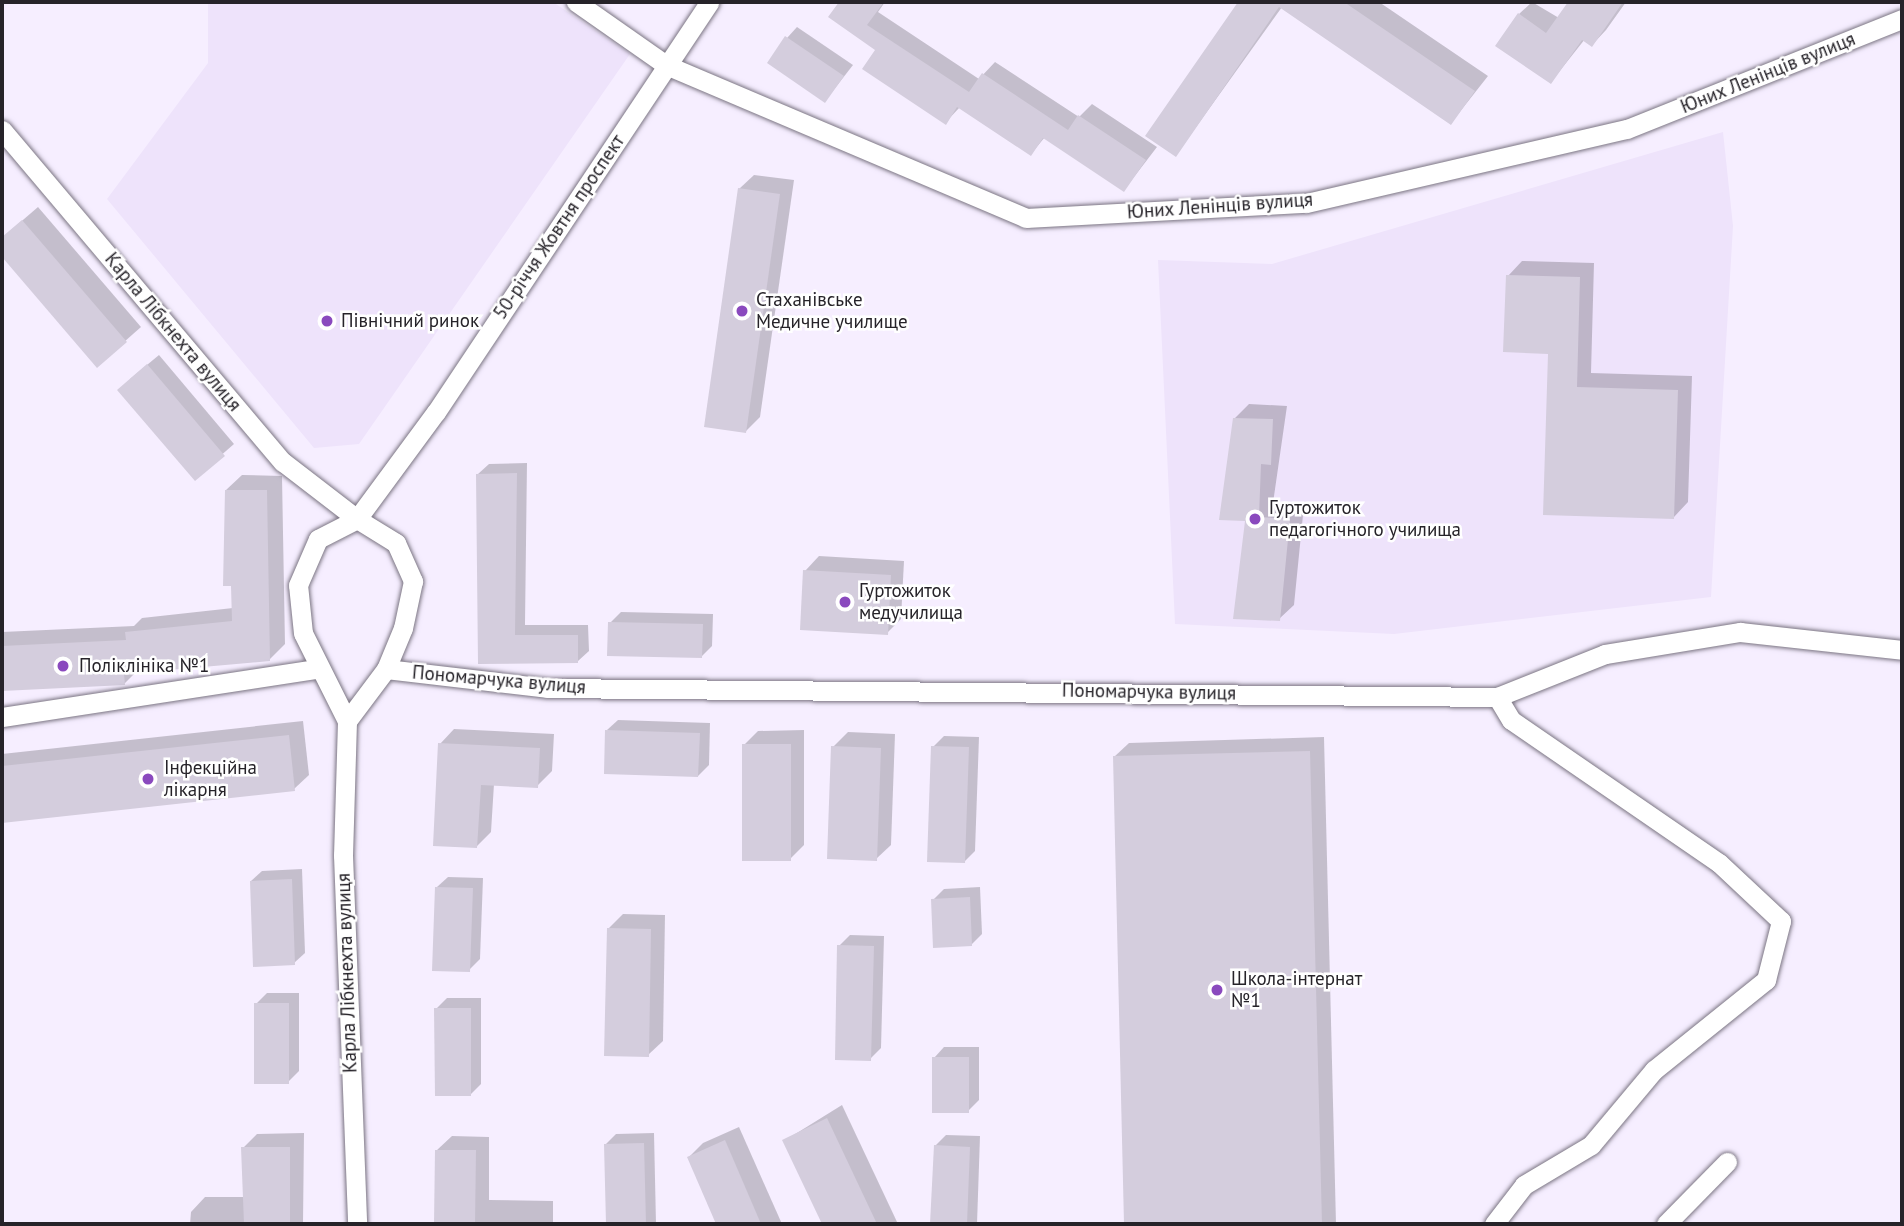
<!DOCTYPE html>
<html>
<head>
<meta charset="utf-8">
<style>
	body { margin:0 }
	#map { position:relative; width:1904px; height:1226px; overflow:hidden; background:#f6eeff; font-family:"PT Sans",sans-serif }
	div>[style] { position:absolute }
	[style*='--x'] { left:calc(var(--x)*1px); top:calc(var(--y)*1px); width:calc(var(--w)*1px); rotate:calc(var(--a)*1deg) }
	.built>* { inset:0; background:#eee3fb }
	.shadow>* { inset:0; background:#0003 }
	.building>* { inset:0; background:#d4cddd }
	.roads { filter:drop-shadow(0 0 2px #7b7583) drop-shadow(0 0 2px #7b7583) }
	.minor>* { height:19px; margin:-9.5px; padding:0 9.5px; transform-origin:9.5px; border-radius:9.5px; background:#fff }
	.dots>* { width:19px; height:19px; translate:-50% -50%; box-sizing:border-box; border:4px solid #fff; border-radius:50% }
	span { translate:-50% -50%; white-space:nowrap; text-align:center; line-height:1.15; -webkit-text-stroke:5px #fff; paint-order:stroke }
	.street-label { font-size:19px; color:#262329 }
	.poi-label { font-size:19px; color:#262329 }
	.left { translate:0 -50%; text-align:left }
	.frame { position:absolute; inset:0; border:4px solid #262329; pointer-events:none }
</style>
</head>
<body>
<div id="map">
	<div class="built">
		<i style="clip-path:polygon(208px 2px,553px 2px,630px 54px,359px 444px,314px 448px,107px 199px,208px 63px)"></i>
		<i style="clip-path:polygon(1723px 132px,1733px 226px,1711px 597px,1394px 634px,1175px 624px,1158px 260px,1272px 264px)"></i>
	</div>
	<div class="shadow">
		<i style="clip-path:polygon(841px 2px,885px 2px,878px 12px,979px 79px,995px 62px,1079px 117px,1092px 104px,1157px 147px,1124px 190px,1045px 137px,1031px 154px,960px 107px,945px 123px,877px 49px,831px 16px)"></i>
		<i style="clip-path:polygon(1240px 2px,1379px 2px,1488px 76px,1451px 123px,1282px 7px,1176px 155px,1148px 136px)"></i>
		<i style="clip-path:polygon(1532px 2px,1559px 18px,1570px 2px,1626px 2px,1606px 30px,1592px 45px,1585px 39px,1551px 82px,1519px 14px)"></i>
		<i style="clip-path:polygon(797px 27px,853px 65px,825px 101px,787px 38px)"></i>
		<i style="clip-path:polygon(754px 175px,794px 180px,760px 417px,746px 431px,739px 189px)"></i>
		<i style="clip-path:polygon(38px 207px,141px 327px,98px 365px,2px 254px,2px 238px)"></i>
		<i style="clip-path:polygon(1522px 261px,1594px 263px,1591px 373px,1692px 376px,1688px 502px,1674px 517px,1550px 352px,1508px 276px)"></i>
		<i style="clip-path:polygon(159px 355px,234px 444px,195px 478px,130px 379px)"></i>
		<i style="clip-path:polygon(1249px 404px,1287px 406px,1273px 503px,1304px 505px,1294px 605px,1279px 619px,1247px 520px,1234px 419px)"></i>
		<i style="clip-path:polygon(527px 463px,525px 625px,588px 625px,589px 651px,578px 661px,480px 663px,478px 474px,489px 464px)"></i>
		<i style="clip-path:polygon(242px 475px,282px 476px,285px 644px,269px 660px,137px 671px,124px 684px,2px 689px,2px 632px,134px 626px,142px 618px,233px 608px,226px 490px)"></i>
		<i style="clip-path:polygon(819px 556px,904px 561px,901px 619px,887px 633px,805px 571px)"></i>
		<i style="clip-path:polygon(621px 612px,713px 614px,712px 646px,702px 656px,610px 623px)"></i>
		<i style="clip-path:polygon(618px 720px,710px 723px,709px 765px,698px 776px,607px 730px)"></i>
		<i style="clip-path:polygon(303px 721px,309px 775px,294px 789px,2px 821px,2px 754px)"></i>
		<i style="clip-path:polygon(454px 729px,554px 734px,552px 771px,537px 786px,494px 784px,491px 832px,477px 846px,440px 744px)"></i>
		<i style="clip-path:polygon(804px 730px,804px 845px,790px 859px,744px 745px,758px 731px)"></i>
		<i style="clip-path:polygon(848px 732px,895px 734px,891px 845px,876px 859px,833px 747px)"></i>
		<i style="clip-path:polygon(944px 736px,979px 737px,975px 851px,965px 861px,933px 747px)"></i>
		<i style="clip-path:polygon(1324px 737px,1336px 1224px,1126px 1224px,1114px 757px,1129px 743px)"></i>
		<i style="clip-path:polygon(302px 869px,305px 953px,294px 963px,251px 881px,262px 871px)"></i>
		<i style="clip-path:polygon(448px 877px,483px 878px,480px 959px,469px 970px,437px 887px)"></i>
		<i style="clip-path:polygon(980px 887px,982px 934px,971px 945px,933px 900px,944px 889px)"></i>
		<i style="clip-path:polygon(623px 914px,665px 915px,663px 1041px,648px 1055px,608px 929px)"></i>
		<i style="clip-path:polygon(850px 935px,884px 936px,881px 1048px,870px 1059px,839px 946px)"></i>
		<i style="clip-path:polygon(267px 993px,299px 993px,299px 1071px,288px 1082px,256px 1004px)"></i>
		<i style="clip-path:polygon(447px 998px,481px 998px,481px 1084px,471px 1094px,436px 1009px)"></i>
		<i style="clip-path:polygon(944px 1047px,979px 1047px,979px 1100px,968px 1111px,934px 1058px)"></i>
		<i style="clip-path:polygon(842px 1105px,898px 1224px,824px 1224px,784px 1141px)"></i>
		<i style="clip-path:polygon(739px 1127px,782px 1224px,718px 1224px,689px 1157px,703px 1143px)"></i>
		<i style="clip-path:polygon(304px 1133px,303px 1224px,190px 1224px,191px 1212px,205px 1197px,245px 1197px,243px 1148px,257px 1134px)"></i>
		<i style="clip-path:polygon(654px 1133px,656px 1224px,607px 1224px,605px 1145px,616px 1134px)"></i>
		<i style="clip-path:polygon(946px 1135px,980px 1136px,977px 1224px,932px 1224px,935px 1146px)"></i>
		<i style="clip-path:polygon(452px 1136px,489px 1137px,489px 1200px,553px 1201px,553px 1224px,436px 1224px,437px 1150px)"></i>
	</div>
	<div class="building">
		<i style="clip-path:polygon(839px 2px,884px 2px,867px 25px,969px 92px,982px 73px,1068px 130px,1078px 115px,1146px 160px,1124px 192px,1043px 138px,1031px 156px,957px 107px,946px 125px,862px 69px,875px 50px,828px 17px)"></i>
		<i style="clip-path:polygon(1238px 2px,1344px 2px,1475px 91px,1451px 125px,1279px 7px,1176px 157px,1145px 136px)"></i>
		<i style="clip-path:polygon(1568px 2px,1623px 2px,1592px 47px,1582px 40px,1551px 84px,1495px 46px,1518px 13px,1546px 33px)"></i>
		<i style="clip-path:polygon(785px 36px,844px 76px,825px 103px,767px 63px)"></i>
		<i style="clip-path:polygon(738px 188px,780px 194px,746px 433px,704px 427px)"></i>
		<i style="clip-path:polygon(22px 220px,127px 342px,97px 368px,2px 257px,2px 237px)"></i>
		<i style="clip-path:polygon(1506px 275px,1580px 277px,1577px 387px,1678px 390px,1674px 519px,1543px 515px,1548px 354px,1503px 352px)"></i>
		<i style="clip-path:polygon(147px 364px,225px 456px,195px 481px,117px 390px)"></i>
		<i style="clip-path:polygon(1233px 418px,1273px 419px,1271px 465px,1261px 464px,1259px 517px,1290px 519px,1280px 621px,1233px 619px,1245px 521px,1219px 520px)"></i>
		<i style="clip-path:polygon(517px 473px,515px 635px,578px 635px,578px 663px,478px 664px,476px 474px)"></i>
		<i style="clip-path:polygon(225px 490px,267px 490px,270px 661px,124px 674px,125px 685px,2px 691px,2px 646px,126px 640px,125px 632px,232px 621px,231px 586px,223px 586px)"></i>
		<i style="clip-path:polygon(803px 570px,891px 575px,888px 635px,800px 630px)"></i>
		<i style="clip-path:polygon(608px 622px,703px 624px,702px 658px,607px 656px)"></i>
		<i style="clip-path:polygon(605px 730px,700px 733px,698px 777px,604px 774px)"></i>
		<i style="clip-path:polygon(289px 735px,295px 791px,2px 823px,2px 766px)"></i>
		<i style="clip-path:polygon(438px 743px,540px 748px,538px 788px,481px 785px,477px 848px,433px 846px)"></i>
		<i style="clip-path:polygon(742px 744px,791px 744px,791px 861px,742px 861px)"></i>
		<i style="clip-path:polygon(831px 746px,881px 748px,877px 861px,827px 859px)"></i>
		<i style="clip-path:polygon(931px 746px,969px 747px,965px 863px,927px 862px)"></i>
		<i style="clip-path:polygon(1310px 751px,1322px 1224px,1124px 1224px,1113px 756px)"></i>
		<i style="clip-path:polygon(292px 879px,295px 965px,253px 967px,250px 881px)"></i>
		<i style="clip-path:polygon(435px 887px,473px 888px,470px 972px,432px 971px)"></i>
		<i style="clip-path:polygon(970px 897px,972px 946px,933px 948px,931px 899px)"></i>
		<i style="clip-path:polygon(607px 928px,651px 929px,649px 1057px,604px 1056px)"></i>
		<i style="clip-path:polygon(837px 945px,874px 946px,871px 1061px,835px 1060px)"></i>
		<i style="clip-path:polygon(254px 1003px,289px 1003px,289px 1084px,254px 1084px)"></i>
		<i style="clip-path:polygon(434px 1008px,471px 1008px,471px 1096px,435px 1096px)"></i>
		<i style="clip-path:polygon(932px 1057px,969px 1057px,969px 1113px,932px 1113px)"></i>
		<i style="clip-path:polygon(827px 1118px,877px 1224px,822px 1224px,782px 1140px)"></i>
		<i style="clip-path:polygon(725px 1140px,761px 1224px,716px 1224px,687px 1157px)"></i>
		<i style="clip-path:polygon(644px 1143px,646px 1224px,606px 1224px,604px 1144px)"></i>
		<i style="clip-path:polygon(934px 1145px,970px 1147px,967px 1224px,930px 1224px)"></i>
		<i style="clip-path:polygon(241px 1147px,290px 1147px,290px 1224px,244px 1224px)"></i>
		<i style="clip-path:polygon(435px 1150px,476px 1150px,475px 1224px,434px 1224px)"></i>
	</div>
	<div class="roads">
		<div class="minor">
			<i style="--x:576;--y:2;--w:110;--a:35"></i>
			<i style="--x:666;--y:65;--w:391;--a:23"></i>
			<i style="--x:1026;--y:218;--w:280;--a:-3.1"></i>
			<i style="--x:1306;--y:203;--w:329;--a:-13"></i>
			<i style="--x:1627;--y:129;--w:296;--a:-21.8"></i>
			<i style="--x:2;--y:130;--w:435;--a:49.8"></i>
			<i style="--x:283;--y:462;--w:93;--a:37.6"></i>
			<i style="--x:357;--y:519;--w:46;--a:31.6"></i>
			<i style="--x:396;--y:543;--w:42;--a:65.9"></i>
			<i style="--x:413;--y:581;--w:48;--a:102"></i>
			<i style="--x:403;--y:628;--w:44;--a:112.5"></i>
			<i style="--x:386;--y:669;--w:65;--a:126.9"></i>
			<i style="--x:347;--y:721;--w:98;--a:-116.6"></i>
			<i style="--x:303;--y:633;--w:48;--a:-95.9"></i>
			<i style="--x:298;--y:585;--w:50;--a:-66.5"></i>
			<i style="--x:318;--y:539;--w:44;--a:-27.1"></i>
			<i style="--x:357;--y:519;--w:133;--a:-53.6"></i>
			<i style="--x:436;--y:412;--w:493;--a:-56.3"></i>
			<i style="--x:386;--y:669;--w:162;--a:6.7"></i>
			<i style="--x:547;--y:688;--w:950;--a:0.54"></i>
			<i style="--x:1497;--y:697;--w:116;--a:-21.7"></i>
			<i style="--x:1605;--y:654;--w:137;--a:-9.3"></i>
			<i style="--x:1740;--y:632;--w:163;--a:6.3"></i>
			<i style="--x:2;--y:717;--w:318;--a:-8.7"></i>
			<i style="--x:347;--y:721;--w:134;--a:91.7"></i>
			<i style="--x:343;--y:855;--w:369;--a:87.8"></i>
			<i style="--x:1494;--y:1224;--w:49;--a:-52.4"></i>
			<i style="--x:1524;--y:1185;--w:78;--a:-30.8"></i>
			<i style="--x:1591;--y:1145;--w:98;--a:-50"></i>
			<i style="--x:1654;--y:1070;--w:144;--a:-38.8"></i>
			<i style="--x:1766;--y:980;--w:61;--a:-75.7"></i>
			<i style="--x:1781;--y:921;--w:85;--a:-136.9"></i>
			<i style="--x:1719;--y:863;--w:252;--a:-145.5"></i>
			<i style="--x:1511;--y:720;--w:27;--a:-121"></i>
			<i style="--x:1666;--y:1224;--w:87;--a:-45.5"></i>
		</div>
	</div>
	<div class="dots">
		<i style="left:742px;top:311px;background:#8a49be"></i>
		<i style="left:327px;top:321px;background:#8a49be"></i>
		<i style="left:1255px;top:519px;background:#8a49be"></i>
		<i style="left:845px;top:602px;background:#8a49be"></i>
		<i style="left:63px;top:666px;background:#8a49be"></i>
		<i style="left:148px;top:779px;background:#8a49be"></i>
		<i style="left:1217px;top:990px;background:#8a49be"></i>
	</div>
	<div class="street-label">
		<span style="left:1768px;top:73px;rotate:-22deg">Юних Ленінців вулиця</span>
		<span style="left:1220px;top:206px;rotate:-4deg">Юних Ленінців вулиця</span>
		<span style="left:559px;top:227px;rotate:-56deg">50-річчя Жовтня проспект</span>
		<span style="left:173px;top:332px;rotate:50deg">Карла Лібкнехта вулиця</span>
		<span style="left:499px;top:680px;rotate:5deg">Пономарчука вулиця</span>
		<span style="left:1149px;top:692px;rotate:1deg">Пономарчука вулиця</span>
		<span style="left:347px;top:973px;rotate:-92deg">Карла Лібкнехта вулиця</span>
	</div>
	<div class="poi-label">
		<span class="left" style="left:756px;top:311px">Стаханівське<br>Медичне училище</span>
		<span class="left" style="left:341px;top:321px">Північний ринок</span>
		<span class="left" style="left:1269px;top:519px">Гуртожиток<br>педагогічного училища</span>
		<span class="left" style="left:859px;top:602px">Гуртожиток<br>медучилища</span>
		<span class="left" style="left:79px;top:666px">Поліклініка №1</span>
		<span class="left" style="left:164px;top:779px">Інфекційна<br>лікарня</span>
		<span class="left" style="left:1231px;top:990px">Школа-інтернат<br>№1</span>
	</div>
	<div class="frame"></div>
</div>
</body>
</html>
